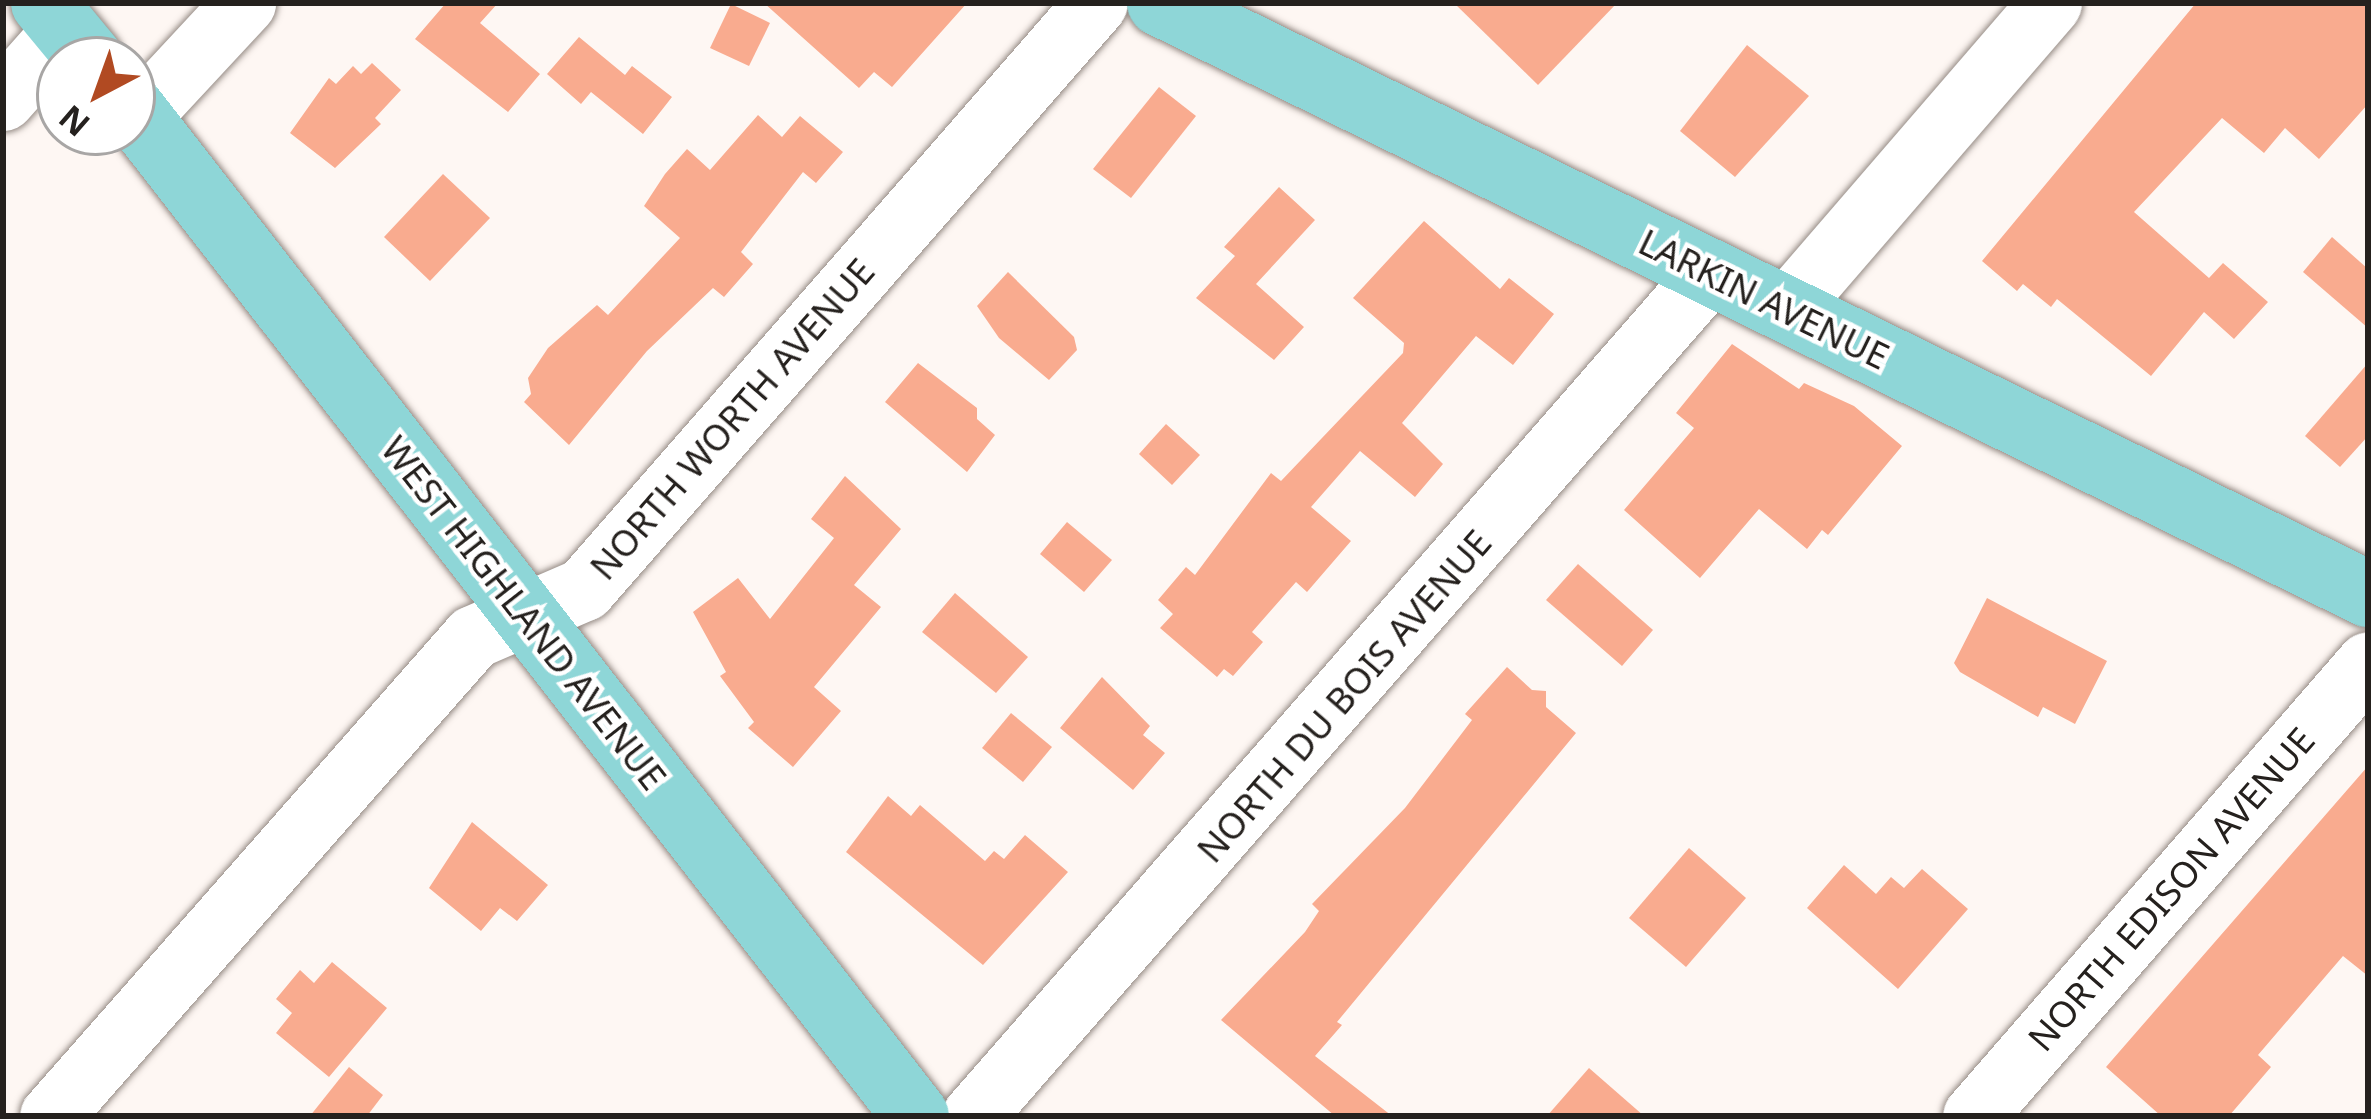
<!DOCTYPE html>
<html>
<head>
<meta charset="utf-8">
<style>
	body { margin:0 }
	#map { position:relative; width:2371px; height:1119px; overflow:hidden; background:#fef7f3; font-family:"Noto Sans",sans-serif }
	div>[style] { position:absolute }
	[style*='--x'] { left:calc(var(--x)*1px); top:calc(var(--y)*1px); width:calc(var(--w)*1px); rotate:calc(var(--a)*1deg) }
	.building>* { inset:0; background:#f9ab8f }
	.roads { filter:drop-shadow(0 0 3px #968c86) drop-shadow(0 0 3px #968c86) }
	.minor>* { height:63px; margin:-31.5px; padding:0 31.5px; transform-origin:31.5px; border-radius:31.5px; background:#fff }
	.major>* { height:66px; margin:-33px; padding:0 33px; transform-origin:33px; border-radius:33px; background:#8ed6d7 }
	span { translate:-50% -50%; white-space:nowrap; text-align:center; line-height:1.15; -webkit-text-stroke:9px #fff; paint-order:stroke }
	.street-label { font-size:36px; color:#25211e }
	.frame { position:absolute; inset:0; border:6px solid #25211e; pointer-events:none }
	.north { position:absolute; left:36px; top:36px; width:120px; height:120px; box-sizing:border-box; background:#fff; border:3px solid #a8a6a5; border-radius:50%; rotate:221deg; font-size:33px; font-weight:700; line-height:48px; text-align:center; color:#25211e }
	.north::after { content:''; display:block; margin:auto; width:42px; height:54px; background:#b14a22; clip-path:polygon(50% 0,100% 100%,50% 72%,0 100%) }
</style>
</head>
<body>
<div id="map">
	<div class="building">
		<i style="clip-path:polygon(446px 3px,498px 3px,480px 23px,540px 74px,508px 112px,415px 39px)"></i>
		<i style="clip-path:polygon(764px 3px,967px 3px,892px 87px,874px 72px,859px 88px)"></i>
		<i style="clip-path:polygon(1454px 3px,1617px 3px,1538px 85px)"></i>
		<i style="clip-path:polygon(2196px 3px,2368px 3px,2368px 104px,2319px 159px,2285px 128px,2264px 153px,2222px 118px,2134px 212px,2209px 278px,2223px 263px,2268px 302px,2234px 339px,2204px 312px,2151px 376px,2057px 299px,2051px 307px,2023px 284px,2017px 291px,1982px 261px)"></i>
		<i style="clip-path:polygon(731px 4px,770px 23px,749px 66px,710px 48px)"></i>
		<i style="clip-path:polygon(579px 37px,625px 75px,632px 66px,672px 97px,643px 134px,591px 92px,581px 104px,547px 74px)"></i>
		<i style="clip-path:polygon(1747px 45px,1809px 96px,1735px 177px,1680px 131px)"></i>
		<i style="clip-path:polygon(372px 63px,401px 90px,375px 118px,381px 124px,335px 168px,290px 133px,329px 78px,336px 84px,353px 66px,361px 74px)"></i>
		<i style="clip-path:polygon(1159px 87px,1196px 116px,1131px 198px,1093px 169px)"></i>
		<i style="clip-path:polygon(758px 115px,782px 137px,800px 116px,843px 152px,816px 183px,803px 172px,741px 252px,753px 264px,724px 297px,713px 288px,647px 351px,569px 445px,524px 402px,531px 394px,528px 378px,548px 348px,597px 305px,608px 315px,680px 238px,644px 206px,665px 174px,687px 149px,710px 170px)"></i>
		<i style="clip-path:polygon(443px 174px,490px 218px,430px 281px,384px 237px)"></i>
		<i style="clip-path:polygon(1279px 187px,1315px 220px,1256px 284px,1304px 327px,1274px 360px,1196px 298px,1235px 256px,1224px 247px)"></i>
		<i style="clip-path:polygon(1424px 221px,1500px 289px,1509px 278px,1554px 314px,1513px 365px,1476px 336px,1402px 423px,1443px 464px,1415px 497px,1360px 451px,1311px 507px,1351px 541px,1307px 592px,1296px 582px,1252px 632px,1263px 642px,1233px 676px,1224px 669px,1217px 677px,1160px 628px,1173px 614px,1158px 600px,1186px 567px,1195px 575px,1271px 473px,1281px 481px,1403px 353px,1404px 343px,1353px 298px)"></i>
		<i style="clip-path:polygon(2332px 237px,2368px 269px,2368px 328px,2303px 272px)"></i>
		<i style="clip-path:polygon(1008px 272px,1074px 337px,1077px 350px,1049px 380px,999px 338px,977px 306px)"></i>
		<i style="clip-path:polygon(1732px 344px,1799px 389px,1804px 383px,1854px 406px,1902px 446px,1828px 535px,1822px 530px,1807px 549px,1759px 509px,1700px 578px,1624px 510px,1694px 428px,1676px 413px)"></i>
		<i style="clip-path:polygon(918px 363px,977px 408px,977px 419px,995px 435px,967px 472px,885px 402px)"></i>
		<i style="clip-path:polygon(2368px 363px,2368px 436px,2340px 467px,2305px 436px)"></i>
		<i style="clip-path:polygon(1166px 424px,1200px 455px,1172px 485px,1139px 454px)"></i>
		<i style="clip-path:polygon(845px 476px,901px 529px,854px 585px,881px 607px,814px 687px,841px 711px,793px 767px,748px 728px,754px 722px,720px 676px,726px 672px,693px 612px,738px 578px,770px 619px,834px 538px,811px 519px)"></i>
		<i style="clip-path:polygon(1067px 522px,1112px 560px,1084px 592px,1040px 554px)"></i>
		<i style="clip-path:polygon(1578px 564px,1653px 630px,1622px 666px,1546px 600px)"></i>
		<i style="clip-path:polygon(955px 593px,1028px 657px,996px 693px,922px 632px)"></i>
		<i style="clip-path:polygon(1987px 598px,2107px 661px,2075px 724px,2043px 707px,2038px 717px,1960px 672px,1954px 663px)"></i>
		<i style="clip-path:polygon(1507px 667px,1532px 690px,1546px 691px,1546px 707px,1576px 733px,1337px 1022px,1342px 1025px,1315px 1056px,1392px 1116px,1335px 1116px,1221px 1020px,1305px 932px,1319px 911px,1312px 904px,1405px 808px,1472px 720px,1465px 714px)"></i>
		<i style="clip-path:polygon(1102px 677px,1150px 726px,1143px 735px,1165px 753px,1133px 790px,1060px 728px)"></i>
		<i style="clip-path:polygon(1011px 713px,1052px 747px,1023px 782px,982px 748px)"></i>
		<i style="clip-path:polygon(2368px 766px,2368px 976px,2343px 956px,2258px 1055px,2271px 1067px,2229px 1116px,2161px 1116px,2106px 1067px)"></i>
		<i style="clip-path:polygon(888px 796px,911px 816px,920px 805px,985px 861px,994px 851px,1004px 859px,1025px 835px,1068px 872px,983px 965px,846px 852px)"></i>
		<i style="clip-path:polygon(472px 822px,548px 885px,517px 921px,500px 908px,481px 931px,429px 888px)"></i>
		<i style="clip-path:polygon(1689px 848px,1746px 898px,1686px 967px,1629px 918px)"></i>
		<i style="clip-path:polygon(1844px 865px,1876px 894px,1891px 877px,1904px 888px,1922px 869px,1968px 909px,1898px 989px,1807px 908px)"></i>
		<i style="clip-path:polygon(332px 962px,387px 1008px,329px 1077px,276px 1033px,292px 1013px,276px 999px,300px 970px,314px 983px)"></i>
		<i style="clip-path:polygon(349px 1067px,383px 1095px,367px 1116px,310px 1116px)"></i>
		<i style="clip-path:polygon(1589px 1068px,1644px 1116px,1547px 1116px)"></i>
	</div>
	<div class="roads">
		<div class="minor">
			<i style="--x:3;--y:99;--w:92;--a:-48.5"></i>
			<i style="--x:138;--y:117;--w:156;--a:-47.1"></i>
			<i style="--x:1786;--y:309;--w:404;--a:-49.2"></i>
			<i style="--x:51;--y:1116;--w:638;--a:-48.62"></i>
			<i style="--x:473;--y:637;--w:121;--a:-23.4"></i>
			<i style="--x:584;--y:589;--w:778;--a:-48.86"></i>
			<i style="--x:973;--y:1116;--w:1122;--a:-48.87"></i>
			<i style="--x:1974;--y:1116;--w:600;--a:-48.98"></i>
		</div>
		<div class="major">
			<i style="--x:44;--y:3;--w:74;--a:50.5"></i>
			<i style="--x:1160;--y:3;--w:1345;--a:26.07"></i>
			<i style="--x:132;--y:109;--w:1276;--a:52.1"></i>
		</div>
	</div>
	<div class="street-label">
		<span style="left:1764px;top:299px;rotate:26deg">LARKIN AVENUE</span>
		<span style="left:732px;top:419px;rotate:-49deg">NORTH WORTH AVENUE</span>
		<span style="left:524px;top:613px;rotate:52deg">WEST HIGHLAND AVENUE</span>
		<span style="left:1344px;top:696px;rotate:-49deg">NORTH DU BOIS AVENUE</span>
		<span style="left:2171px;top:889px;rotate:-49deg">NORTH EDISON AVENUE</span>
	</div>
	<div class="frame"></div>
	<div class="north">N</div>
</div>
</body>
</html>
